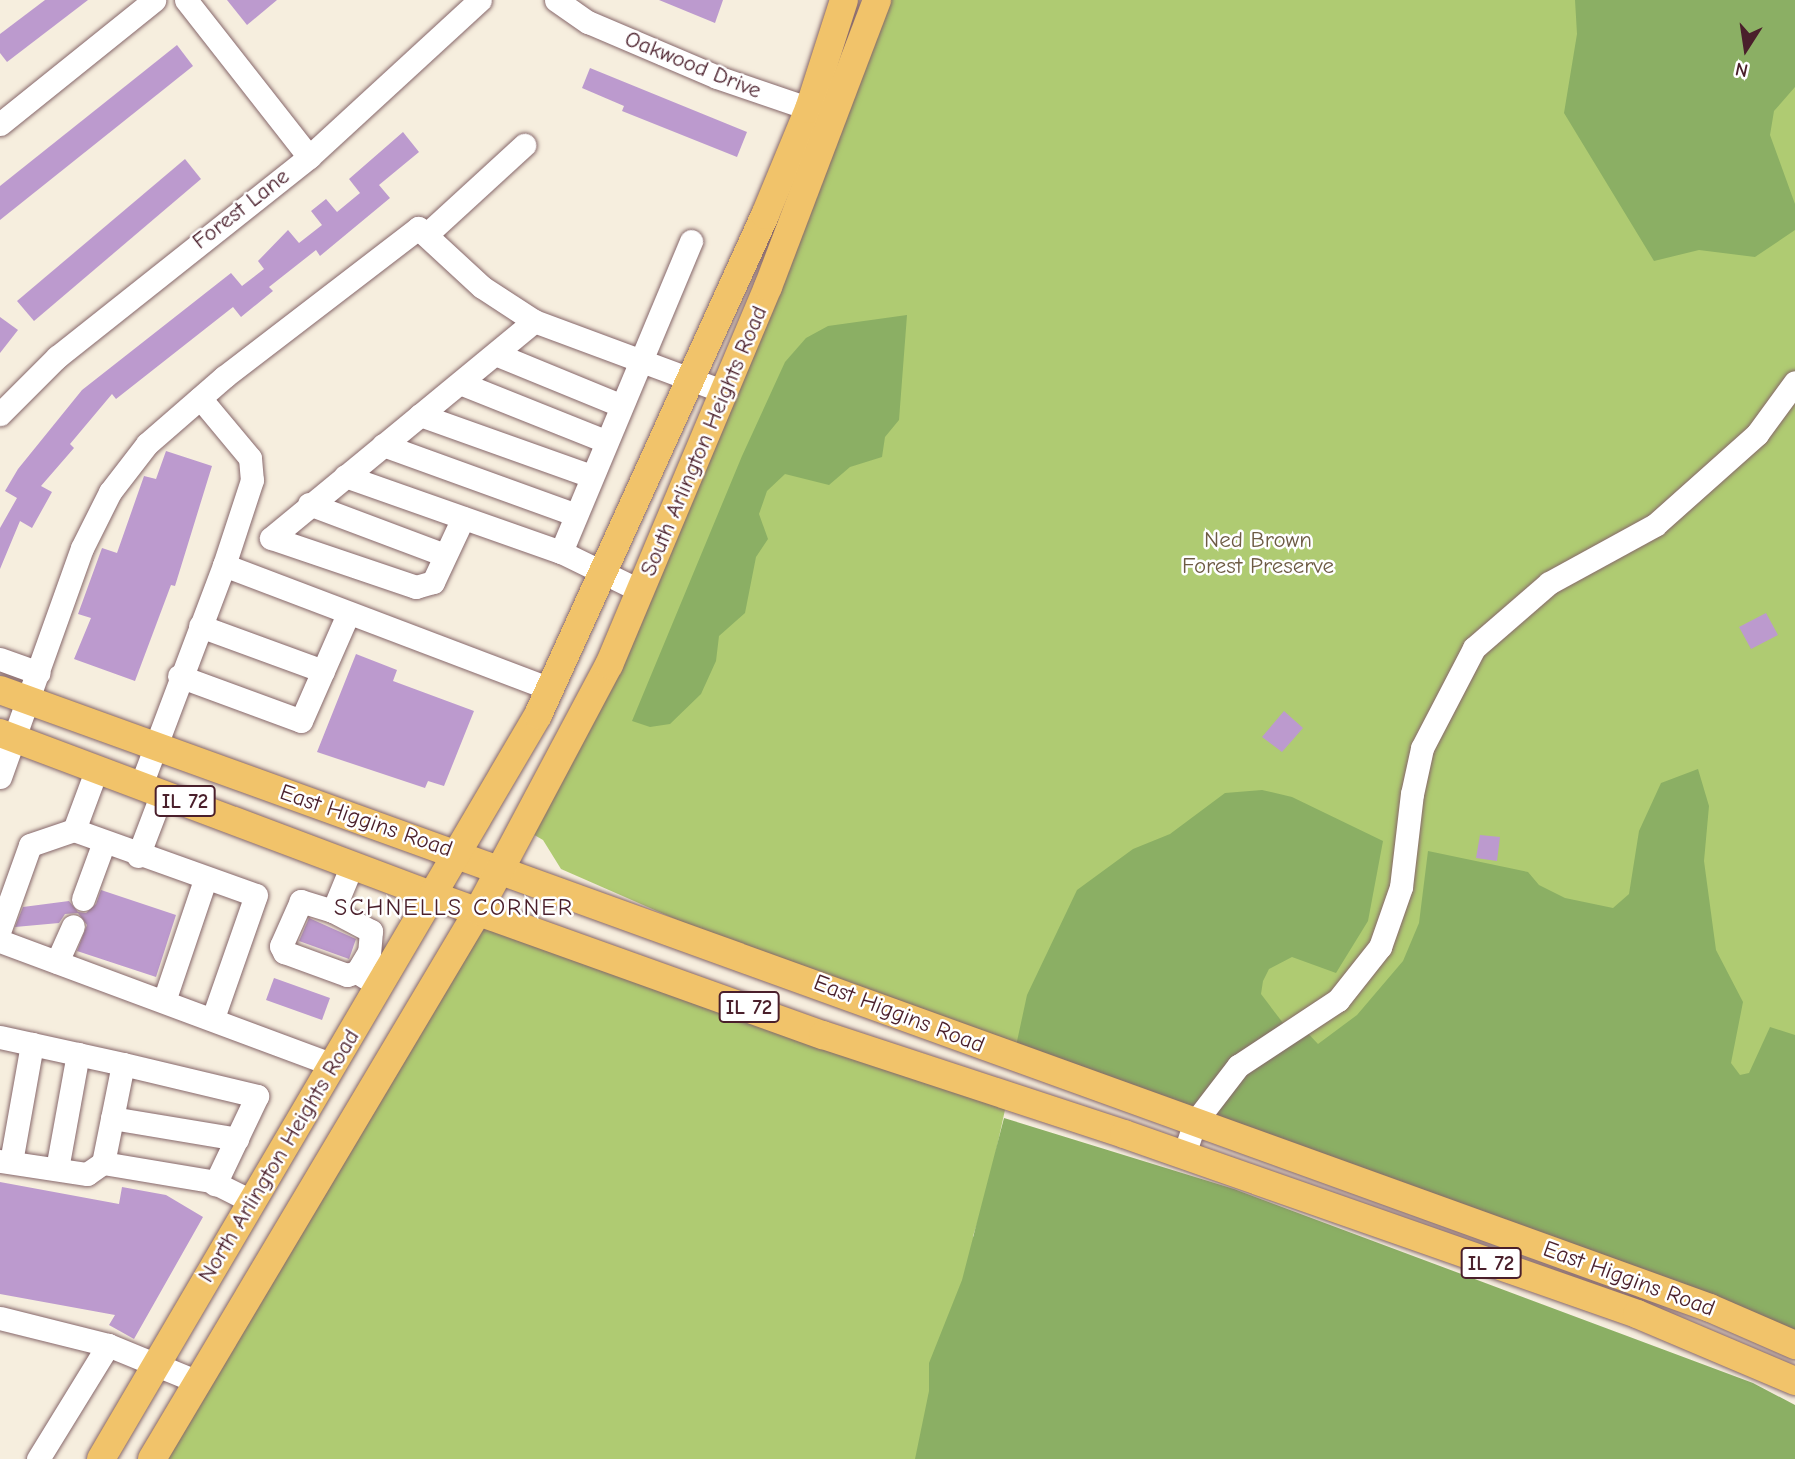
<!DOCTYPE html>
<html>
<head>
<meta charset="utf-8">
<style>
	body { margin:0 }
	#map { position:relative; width:1795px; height:1459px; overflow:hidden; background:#f6eede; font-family:"Comic Neue",sans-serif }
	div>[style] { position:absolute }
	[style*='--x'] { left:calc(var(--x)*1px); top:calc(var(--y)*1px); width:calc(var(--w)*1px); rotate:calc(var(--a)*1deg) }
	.green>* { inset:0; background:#afcb72 }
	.forest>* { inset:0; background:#8baf64 }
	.building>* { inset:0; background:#bc9ace }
	.roads { filter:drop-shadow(0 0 2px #86676a) drop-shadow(0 0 2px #86676a) }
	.minor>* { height:23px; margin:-11.5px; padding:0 11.5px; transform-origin:11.5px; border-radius:11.5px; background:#fff }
	.major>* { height:28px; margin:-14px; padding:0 14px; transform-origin:14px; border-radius:14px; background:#f1c36a }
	span { translate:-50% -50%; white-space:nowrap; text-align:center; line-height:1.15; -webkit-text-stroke:5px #fff; paint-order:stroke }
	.shield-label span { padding:2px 5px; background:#fff; border:2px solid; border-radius:5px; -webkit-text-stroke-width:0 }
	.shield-label { font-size:21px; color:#4a1f2b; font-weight:700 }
	.street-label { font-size:23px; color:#4a1f2b }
	.park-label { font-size:23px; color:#6d5b44 }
	.neighbourhood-label { font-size:24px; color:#4a1f2b; letter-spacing:2px }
	.north { position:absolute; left:1711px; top:14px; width:70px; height:70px; -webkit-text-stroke:5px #fff; paint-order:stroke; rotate:192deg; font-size:19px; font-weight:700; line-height:28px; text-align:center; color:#4a1f2b }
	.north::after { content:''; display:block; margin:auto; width:24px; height:32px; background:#4a1f2b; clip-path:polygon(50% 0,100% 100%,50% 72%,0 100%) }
</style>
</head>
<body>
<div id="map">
	<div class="green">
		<i style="clip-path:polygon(877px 0,1795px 0,1795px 1332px,1016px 1046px,862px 1001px,561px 869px,543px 840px,524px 829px)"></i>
		<i style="clip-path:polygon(478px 911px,1008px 1096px,986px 1197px,973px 1236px,1008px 1459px,157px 1459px)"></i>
	</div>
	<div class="forest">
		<i style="clip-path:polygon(1575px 0,1795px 0,1795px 87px,1774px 111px,1770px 135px,1795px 204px,1795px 230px,1755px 257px,1699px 250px,1654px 261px,1564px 113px,1577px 34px)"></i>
		<i style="clip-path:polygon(907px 315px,899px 420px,885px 437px,882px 457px,850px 467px,829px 485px,785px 474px,767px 491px,759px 514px,768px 539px,756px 557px,745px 613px,719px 636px,716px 661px,701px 694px,670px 724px,650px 727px,632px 721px,742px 456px,785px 362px,806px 338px,828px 326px)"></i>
		<i style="clip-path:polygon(1698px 769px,1709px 806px,1704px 861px,1716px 950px,1743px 1002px,1731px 1063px,1740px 1075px,1749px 1073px,1770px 1027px,1795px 1035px,1795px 1345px,1016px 1046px,1027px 995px,1077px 890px,1133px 849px,1170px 834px,1225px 793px,1262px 790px,1292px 797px,1383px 841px,1368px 921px,1336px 973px,1292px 957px,1269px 969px,1263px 981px,1261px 994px,1286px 1027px,1302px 1027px,1318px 1044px,1357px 1015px,1403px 961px,1419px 923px,1428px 851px,1528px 872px,1539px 885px,1565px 898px,1613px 908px,1629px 894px,1639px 831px,1661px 783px)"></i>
		<i style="clip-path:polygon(1004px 1118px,1234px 1189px,1753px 1383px,1795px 1405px,1795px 1459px,915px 1459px,929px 1391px,929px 1363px,962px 1280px)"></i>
	</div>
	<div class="building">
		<i style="clip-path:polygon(45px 0,88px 0,7px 62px,0 53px,0 34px)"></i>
		<i style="clip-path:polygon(227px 0,277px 0,247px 25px)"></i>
		<i style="clip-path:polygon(659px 0,723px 0,715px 23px)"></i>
		<i style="clip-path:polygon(177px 45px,193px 66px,0 220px,0 186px)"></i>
		<i style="clip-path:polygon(590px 68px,747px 132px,737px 157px,622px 111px,624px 106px,582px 88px)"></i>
		<i style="clip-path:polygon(403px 132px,419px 152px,379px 185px,390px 198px,320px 256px,316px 250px,269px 287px,273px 291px,241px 317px,233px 307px,116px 399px,112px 394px,70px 444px,74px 448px,41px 486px,52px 492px,32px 528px,20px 521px,0 569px,0 528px,17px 498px,5px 491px,18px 469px,82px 390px,231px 273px,242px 286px,264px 269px,258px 261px,288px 230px,299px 243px,322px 225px,311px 211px,326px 199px,337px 212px,360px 193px,349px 179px)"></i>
		<i style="clip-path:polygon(185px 159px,201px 179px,34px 321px,17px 301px)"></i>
		<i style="clip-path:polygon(0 317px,18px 330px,0 353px)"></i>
		<i style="clip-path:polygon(166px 451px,212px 466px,175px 586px,171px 585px,135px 681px,74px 659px,91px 618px,78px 614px,102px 548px,117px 553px,144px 476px,156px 479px)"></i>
		<i style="clip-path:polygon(1766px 613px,1778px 635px,1751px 649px,1739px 627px)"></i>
		<i style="clip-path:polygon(356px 654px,397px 670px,393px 681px,474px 711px,444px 786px,428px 781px,425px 788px,317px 752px)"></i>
		<i style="clip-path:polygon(1284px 711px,1303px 728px,1282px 752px,1262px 737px)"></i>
		<i style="clip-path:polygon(1480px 835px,1500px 837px,1497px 861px,1476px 858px)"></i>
		<i style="clip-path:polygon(101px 890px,176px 915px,156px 977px,77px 951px,87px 925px,78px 913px,65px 914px,59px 923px,15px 927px,23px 907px,69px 901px,78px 912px,86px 913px,96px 904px)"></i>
		<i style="clip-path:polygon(309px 918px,356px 939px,349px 959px,299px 941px)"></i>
		<i style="clip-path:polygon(274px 978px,330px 998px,322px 1020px,266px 1000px)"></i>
		<i style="clip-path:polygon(0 1182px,119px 1204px,122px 1187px,166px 1195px,203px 1217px,134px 1339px,109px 1325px,115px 1315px,0 1294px)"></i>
	</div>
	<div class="roads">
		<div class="minor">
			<i style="--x:186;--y:0;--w:199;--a:51.9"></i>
			<i style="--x:556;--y:0;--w:39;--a:35"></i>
			<i style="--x:588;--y:22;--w:140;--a:23.1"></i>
			<i style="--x:717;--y:77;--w:114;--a:18.9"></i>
			<i style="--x:0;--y:124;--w:198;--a:-38.8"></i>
			<i style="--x:427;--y:234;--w:132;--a:-42.5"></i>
			<i style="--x:498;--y:355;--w:132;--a:22.3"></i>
			<i style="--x:460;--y:383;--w:156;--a:21.8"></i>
			<i style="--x:200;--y:398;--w:78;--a:50.2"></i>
			<i style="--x:250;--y:458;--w:22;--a:85"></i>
			<i style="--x:252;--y:480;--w:89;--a:108.2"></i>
			<i style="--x:0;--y:414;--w:81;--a:-45"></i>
			<i style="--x:57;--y:357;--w:322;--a:-38.4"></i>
			<i style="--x:309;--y:157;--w:232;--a:-42.6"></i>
			<i style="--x:420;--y:415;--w:182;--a:19.6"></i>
			<i style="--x:383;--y:445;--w:205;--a:19.9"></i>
			<i style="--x:345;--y:476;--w:229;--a:19.4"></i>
			<i style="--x:561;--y:552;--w:89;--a:26"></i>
			<i style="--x:309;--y:504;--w:145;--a:20.6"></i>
			<i style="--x:463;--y:518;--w:71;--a:115.1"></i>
			<i style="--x:433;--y:582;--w:18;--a:164"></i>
			<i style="--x:416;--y:587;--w:153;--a:-161.3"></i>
			<i style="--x:271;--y:538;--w:341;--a:-39.5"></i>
			<i style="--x:561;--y:552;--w:337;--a:-67.3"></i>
			<i style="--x:200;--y:626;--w:131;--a:20.1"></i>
			<i style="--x:0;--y:659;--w:41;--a:19.7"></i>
			<i style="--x:179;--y:676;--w:130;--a:20.2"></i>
			<i style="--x:301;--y:721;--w:117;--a:-66.3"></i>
			<i style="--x:0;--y:777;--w:243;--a:-70.3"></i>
			<i style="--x:82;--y:548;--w:63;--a:-63.4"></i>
			<i style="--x:110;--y:492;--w:61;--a:-52.4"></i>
			<i style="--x:147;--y:444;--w:102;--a:-41"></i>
			<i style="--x:224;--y:377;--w:245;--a:-37.5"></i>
			<i style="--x:418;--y:228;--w:87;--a:42.7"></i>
			<i style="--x:482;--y:287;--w:62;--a:33.2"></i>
			<i style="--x:534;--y:321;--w:201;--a:20.4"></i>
			<i style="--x:141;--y:785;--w:235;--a:-69.3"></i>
			<i style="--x:224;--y:565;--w:349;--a:20.8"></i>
			<i style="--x:74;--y:830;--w:66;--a:-69.6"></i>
			<i style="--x:138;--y:856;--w:67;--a:-69.1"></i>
			<i style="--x:352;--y:865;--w:50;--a:112.4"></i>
			<i style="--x:333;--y:911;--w:43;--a:27.8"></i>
			<i style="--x:371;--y:931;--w:21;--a:95"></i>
			<i style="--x:369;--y:952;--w:23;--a:121"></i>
			<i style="--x:357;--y:972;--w:13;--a:32"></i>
			<i style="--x:83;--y:899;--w:61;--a:-69.8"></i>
			<i style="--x:333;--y:911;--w:34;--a:-163"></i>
			<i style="--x:301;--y:901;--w:49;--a:114"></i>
			<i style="--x:281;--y:946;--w:7;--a:63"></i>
			<i style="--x:284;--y:952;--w:67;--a:20.1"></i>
			<i style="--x:347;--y:975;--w:10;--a:-17"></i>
			<i style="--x:0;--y:929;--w:89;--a:-70.3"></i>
			<i style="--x:30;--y:845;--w:46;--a:-18.8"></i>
			<i style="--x:74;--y:830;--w:193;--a:19.7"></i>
			<i style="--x:256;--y:895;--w:130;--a:109.3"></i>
			<i style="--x:0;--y:941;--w:355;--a:20.4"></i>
			<i style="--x:57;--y:962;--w:39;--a:-66"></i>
			<i style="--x:164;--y:1001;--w:128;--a:-71.3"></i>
			<i style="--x:0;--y:1037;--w:126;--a:12.4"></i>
			<i style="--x:123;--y:1064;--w:101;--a:101.4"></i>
			<i style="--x:123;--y:1064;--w:138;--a:13.4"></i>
			<i style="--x:257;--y:1096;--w:98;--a:115.5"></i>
			<i style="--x:112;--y:1118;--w:127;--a:9.5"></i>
			<i style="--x:1184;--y:1155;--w:35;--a:-72"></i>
			<i style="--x:1195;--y:1122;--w:71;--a:-52.5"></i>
			<i style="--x:1238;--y:1066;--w:120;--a:-33.4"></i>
			<i style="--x:1338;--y:1000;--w:68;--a:-51.6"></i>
			<i style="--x:1380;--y:947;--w:64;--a:-70.7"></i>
			<i style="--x:1401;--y:887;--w:94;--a:-83.3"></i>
			<i style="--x:1412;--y:794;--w:47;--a:-77.7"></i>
			<i style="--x:1422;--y:748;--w:113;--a:-62.5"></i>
			<i style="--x:1474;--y:648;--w:99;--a:-40.9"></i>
			<i style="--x:1549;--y:583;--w:121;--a:-28.7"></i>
			<i style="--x:1655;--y:525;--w:137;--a:-41.7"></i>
			<i style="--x:1757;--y:434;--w:64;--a:-53.8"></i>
			<i style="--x:0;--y:1161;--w:88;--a:8.5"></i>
			<i style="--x:87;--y:1174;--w:19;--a:-35"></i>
			<i style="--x:103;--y:1163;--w:109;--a:9.5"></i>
			<i style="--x:211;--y:1181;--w:45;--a:26.6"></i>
			<i style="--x:11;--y:1162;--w:120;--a:-79.9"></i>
			<i style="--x:57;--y:1169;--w:117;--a:-79.7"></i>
			<i style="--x:0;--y:1318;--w:111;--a:14"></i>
			<i style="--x:108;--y:1345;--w:97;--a:22.3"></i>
			<i style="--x:38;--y:1459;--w:134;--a:-58.4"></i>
		</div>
		<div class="major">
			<i style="--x:0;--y:690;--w:1818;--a:19.87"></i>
			<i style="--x:1710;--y:1308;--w:93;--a:23.5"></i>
			<i style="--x:0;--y:733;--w:464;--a:20.6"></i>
			<i style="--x:434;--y:896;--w:413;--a:19.7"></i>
			<i style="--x:823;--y:1035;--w:317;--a:18.2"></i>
			<i style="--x:1124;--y:1134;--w:544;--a:19.33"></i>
			<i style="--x:1637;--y:1314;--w:172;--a:23"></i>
			<i style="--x:101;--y:1459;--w:863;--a:-59.57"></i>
			<i style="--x:538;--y:715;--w:549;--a:-65.58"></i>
			<i style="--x:765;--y:215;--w:115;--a:-67.5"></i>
			<i style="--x:809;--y:109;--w:114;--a:-72.2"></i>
			<i style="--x:152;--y:1459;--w:638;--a:-59.25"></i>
			<i style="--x:478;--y:911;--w:279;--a:-62"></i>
			<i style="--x:609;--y:665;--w:410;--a:-67.2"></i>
			<i style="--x:768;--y:287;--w:307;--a:-69.2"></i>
		</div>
	</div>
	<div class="shield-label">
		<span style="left:185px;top:801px">IL 72</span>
		<span style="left:749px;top:1007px">IL 72</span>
		<span style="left:1491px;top:1263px">IL 72</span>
	</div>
	<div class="street-label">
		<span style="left:693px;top:65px;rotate:22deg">Oakwood Drive</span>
		<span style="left:241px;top:209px;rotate:-38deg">Forest Lane</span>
		<span style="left:704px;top:441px;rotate:-67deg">South Arlington Heights Road</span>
		<span style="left:366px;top:821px;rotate:19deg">East Higgins Road</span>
		<span style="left:899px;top:1014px;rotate:21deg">East Higgins Road</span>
		<span style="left:279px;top:1156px;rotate:-59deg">North Arlington Heights Road</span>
		<span style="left:1629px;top:1279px;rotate:20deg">East Higgins Road</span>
	</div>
	<div class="park-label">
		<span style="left:1258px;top:553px">Ned Brown<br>Forest Preserve</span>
	</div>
	<div class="neighbourhood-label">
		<span style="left:454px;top:908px">SCHNELLS CORNER</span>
	</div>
	<div class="north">N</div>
</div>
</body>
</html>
